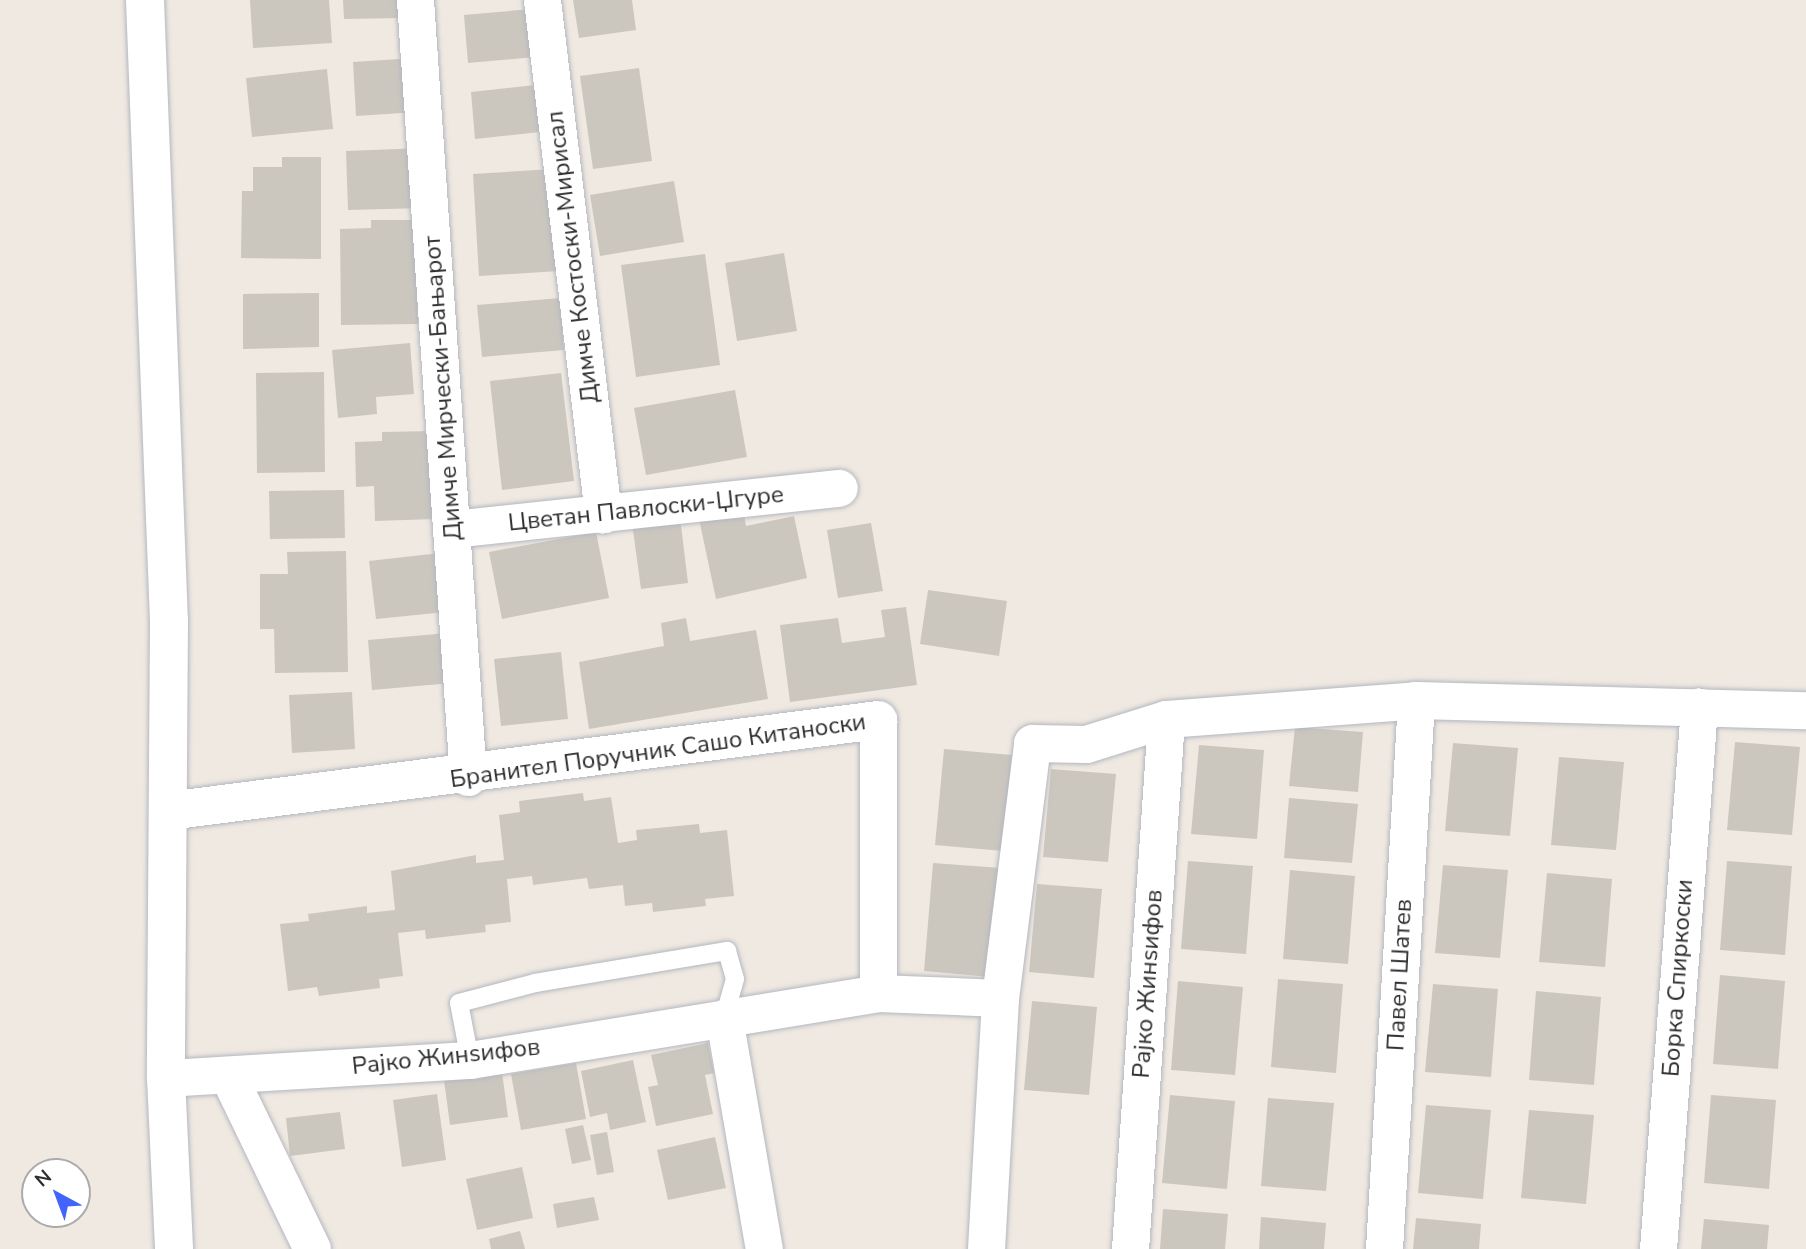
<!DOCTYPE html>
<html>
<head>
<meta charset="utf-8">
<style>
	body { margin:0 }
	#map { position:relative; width:1806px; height:1249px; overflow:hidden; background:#efe9e1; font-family:"Nunito Sans",sans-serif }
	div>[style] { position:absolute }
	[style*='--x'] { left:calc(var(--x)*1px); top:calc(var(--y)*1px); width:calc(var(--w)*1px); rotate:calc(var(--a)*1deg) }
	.building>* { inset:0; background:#cbc7bf }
	.roads { filter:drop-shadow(0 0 2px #b4b7c1) drop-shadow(0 0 2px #b4b7c1) }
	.service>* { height:18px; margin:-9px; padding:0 9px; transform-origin:9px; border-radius:9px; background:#fff }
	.minor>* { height:37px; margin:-18.5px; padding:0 18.5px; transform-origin:18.5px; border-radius:18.5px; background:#fff }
	.tertiary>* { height:38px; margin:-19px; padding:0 19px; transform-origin:19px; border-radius:19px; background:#fff }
	.secondary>* { height:38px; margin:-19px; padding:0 19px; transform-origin:19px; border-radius:19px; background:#fff }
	span { translate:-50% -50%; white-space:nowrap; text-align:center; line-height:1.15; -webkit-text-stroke:5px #fff; paint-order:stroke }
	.street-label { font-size:24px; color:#2e2e2e }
	.north { position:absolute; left:21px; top:1158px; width:70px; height:70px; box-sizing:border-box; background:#fff; border:2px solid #ababab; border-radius:50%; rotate:319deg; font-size:19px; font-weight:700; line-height:28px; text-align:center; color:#2e2e2e }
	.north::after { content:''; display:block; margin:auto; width:24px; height:32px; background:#4264fb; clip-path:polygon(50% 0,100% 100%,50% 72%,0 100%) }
</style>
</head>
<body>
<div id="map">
	<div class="building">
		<i style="clip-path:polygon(250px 0,329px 0,332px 43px,253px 48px)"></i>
		<i style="clip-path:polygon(343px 0,402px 0,403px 18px,344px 19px)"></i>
		<i style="clip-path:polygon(573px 0,632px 0,636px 30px,579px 38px)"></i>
		<i style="clip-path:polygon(531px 9px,535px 57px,468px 63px,464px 15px)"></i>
		<i style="clip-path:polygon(415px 58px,418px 112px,356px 116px,353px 62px)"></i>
		<i style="clip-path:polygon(639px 68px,652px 161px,593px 169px,580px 76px)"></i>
		<i style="clip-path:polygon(327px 69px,333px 129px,252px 137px,246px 78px)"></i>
		<i style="clip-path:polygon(535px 85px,540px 132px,475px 139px,471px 92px)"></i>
		<i style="clip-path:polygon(423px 148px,425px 208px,348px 210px,346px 151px)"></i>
		<i style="clip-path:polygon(282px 157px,321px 157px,321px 259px,241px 258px,242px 191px,253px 191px,253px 167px,282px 167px)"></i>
		<i style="clip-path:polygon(553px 169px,559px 271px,479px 276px,473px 174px)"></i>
		<i style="clip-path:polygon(674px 181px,684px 242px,600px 256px,590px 195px)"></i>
		<i style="clip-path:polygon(371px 220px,417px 220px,418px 324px,341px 325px,340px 229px,371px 228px)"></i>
		<i style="clip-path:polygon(784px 253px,797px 331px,737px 341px,725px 263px)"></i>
		<i style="clip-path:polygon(705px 254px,720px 365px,636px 377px,621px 265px)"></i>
		<i style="clip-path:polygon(319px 293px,319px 347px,243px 349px,243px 294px)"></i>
		<i style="clip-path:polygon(560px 298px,564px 350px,482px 357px,477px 305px)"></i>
		<i style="clip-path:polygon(410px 343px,414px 394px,376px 397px,377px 414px,338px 418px,332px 350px)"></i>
		<i style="clip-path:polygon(324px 372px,325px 472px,257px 473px,256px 373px)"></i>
		<i style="clip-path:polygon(561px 373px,574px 481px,502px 490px,490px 381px)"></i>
		<i style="clip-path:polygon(735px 390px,747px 457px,646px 475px,634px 408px)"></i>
		<i style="clip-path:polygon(434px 431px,436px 519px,375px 521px,374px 486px,356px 487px,355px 442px,382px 441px,382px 432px)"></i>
		<i style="clip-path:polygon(344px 490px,345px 538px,270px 539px,269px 491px)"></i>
		<i style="clip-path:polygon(743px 509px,746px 526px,794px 516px,807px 578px,716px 599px,699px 519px)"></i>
		<i style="clip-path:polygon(680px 517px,688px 583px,641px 589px,632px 523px)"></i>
		<i style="clip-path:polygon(871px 523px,883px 591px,838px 598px,827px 530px)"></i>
		<i style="clip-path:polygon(596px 532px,609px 598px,502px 619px,489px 552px)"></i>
		<i style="clip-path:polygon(346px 551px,348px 672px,275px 673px,274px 629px,260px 629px,260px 574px,288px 574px,287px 552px)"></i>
		<i style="clip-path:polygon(440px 553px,446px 612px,376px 619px,369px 561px)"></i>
		<i style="clip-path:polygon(928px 590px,1007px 601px,999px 656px,920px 644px)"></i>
		<i style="clip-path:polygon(906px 607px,917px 685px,790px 702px,780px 625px,838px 618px,842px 643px,885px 637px,881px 610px)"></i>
		<i style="clip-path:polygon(686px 618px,690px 641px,756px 630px,768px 699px,589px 729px,579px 662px,664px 646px,661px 623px)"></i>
		<i style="clip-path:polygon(448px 633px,452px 683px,372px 690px,368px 640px)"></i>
		<i style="clip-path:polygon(561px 652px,568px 719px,501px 726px,494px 659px)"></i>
		<i style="clip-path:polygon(352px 692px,355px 749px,292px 753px,289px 695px)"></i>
		<i style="clip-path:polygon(1295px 727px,1363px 732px,1358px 792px,1289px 786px)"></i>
		<i style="clip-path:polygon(1735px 742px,1800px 747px,1792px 835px,1727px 830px)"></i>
		<i style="clip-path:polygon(1453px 743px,1518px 748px,1510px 836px,1445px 831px)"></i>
		<i style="clip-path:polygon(1199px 745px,1264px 750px,1257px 839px,1191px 834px)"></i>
		<i style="clip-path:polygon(944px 749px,1012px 755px,1003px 851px,935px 845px)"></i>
		<i style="clip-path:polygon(1559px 757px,1624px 762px,1616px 850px,1551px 845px)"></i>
		<i style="clip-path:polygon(1051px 769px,1116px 774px,1108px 862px,1043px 857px)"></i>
		<i style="clip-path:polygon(583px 793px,584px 801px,611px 797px,618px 843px,637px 840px,636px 830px,699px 824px,700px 833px,727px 830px,734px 896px,705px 899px,706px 906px,653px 912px,652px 903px,625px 906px,623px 885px,589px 889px,587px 878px,533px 885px,532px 876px,507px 879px,511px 922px,485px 925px,486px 932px,426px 939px,425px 930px,398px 933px,403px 976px,379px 979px,380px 988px,319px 996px,317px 987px,288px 991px,280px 924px,309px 921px,308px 914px,367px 906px,367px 913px,395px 910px,391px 871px,476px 855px,476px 863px,504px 860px,499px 815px,520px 812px,519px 801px)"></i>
		<i style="clip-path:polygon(1289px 798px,1358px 804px,1352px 863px,1284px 858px)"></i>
		<i style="clip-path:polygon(1188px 861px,1253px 866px,1246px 954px,1181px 949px)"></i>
		<i style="clip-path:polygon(1727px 861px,1792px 866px,1785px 955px,1720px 950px)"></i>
		<i style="clip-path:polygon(933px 863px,1001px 868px,991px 977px,924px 971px)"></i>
		<i style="clip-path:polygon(1443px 865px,1508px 870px,1500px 958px,1435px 953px)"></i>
		<i style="clip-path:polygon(1290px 870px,1355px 876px,1348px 964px,1283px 959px)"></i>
		<i style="clip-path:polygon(1547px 873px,1612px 879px,1605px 967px,1539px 962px)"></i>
		<i style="clip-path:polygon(1037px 884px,1102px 889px,1094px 978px,1029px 972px)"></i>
		<i style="clip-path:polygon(1720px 975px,1785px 981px,1778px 1069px,1713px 1064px)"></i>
		<i style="clip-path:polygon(1278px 979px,1343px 984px,1336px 1073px,1271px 1067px)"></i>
		<i style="clip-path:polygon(1178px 981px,1243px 987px,1235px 1075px,1171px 1070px)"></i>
		<i style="clip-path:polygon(1433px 984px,1498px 989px,1491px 1077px,1425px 1072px)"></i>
		<i style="clip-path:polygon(1536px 991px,1601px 997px,1594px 1085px,1529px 1080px)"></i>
		<i style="clip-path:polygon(1032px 1001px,1097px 1007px,1089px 1095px,1024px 1090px)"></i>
		<i style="clip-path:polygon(708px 1043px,714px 1073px,705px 1075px,713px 1114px,656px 1126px,648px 1087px,658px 1085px,651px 1055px)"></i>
		<i style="clip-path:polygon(633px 1060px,646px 1122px,610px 1130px,607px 1113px,590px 1117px,581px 1071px)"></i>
		<i style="clip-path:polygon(576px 1063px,586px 1119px,521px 1130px,511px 1074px)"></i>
		<i style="clip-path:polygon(502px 1072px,508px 1117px,450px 1125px,444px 1080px)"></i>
		<i style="clip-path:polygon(437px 1094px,446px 1160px,402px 1167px,393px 1100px)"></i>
		<i style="clip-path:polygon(1170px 1095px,1235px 1101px,1227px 1189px,1162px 1183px)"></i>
		<i style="clip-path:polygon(1711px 1095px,1776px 1100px,1769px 1189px,1704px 1183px)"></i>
		<i style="clip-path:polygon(1268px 1098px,1334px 1103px,1326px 1191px,1261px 1186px)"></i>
		<i style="clip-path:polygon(1426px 1105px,1491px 1110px,1483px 1199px,1418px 1193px)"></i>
		<i style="clip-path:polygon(1529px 1110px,1594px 1115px,1586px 1204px,1521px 1198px)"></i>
		<i style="clip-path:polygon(340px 1112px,345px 1149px,290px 1156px,286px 1118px)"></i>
		<i style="clip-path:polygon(583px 1125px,591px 1160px,572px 1164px,565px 1129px)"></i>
		<i style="clip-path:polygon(607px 1132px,614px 1172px,597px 1175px,590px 1135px)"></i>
		<i style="clip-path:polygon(715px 1137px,726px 1188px,668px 1200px,657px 1150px)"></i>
		<i style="clip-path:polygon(522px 1167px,533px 1218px,477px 1230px,466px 1179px)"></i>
		<i style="clip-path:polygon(594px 1197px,599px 1220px,557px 1228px,553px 1204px)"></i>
		<i style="clip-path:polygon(1163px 1209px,1228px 1214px,1225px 1249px,1160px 1249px)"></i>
		<i style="clip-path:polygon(1261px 1217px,1326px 1223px,1324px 1249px,1259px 1249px)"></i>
		<i style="clip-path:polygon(1416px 1218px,1481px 1224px,1479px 1249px,1413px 1249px)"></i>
		<i style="clip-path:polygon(1704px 1219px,1769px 1225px,1767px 1249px,1701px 1249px)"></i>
		<i style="clip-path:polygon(520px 1231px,525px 1249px,491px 1249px,489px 1239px)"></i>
	</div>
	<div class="roads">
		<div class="service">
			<i style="--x:470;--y:1060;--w:58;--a:-100.9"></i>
			<i style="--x:459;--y:1003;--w:79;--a:-14.7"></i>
			<i style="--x:535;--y:983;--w:195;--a:-9.5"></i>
			<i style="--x:727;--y:951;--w:29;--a:74"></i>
			<i style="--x:735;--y:979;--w:41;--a:105.8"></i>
		</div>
		<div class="minor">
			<i style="--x:415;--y:0;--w:779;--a:86.1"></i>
			<i style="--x:542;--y:0;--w:518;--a:83.23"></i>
			<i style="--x:453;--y:529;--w:388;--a:-6.1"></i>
			<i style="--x:878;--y:720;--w:273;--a:90"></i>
			<i style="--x:724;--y:1018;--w:234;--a:80.2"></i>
			<i style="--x:228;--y:1075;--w:193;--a:64.2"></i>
			<i style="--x:166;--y:1078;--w:305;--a:-3.4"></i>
			<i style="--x:470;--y:1060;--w:413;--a:-9.3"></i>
			<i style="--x:878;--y:993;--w:122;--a:2.3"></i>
			<i style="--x:986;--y:1249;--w:251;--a:-86.8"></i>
			<i style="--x:1000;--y:998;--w:257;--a:-82.8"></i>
			<i style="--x:1032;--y:743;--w:54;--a:1.1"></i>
			<i style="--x:1086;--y:744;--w:84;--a:-17.4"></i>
			<i style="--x:1166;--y:719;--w:251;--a:-4.3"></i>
			<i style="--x:1416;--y:700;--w:390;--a:1.5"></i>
			<i style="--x:1130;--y:1249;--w:531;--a:-86.11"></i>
			<i style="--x:1384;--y:1249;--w:550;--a:-86.66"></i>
			<i style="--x:1658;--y:1249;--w:544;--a:-85.67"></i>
		</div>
		<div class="tertiary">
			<i style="--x:168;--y:811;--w:716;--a:-7.3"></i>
		</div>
		<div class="secondary">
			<i style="--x:145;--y:0;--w:621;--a:87.79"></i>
			<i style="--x:169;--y:621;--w:457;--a:90.4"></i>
			<i style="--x:166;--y:1078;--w:171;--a:87.3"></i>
		</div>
	</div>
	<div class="street-label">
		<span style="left:573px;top:257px;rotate:-97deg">Димче Костоски-Мирисал</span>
		<span style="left:443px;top:388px;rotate:-94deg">Димче Мирчески-Бањарот</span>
		<span style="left:646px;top:509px;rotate:-6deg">Цветан Павлоски-Џгуре</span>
		<span style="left:658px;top:751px;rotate:-8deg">Бранител Поручник Сашо Китаноски</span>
		<span style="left:1400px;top:975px;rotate:-87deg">Павел Шатев</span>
		<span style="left:1678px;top:978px;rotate:-86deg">Борка Спиркоски</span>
		<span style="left:1148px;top:984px;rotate:-86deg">Рајко Жинѕифов</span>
		<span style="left:446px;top:1057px;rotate:-6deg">Рајко Жинѕифов</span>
	</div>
	<div class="north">N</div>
</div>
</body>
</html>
